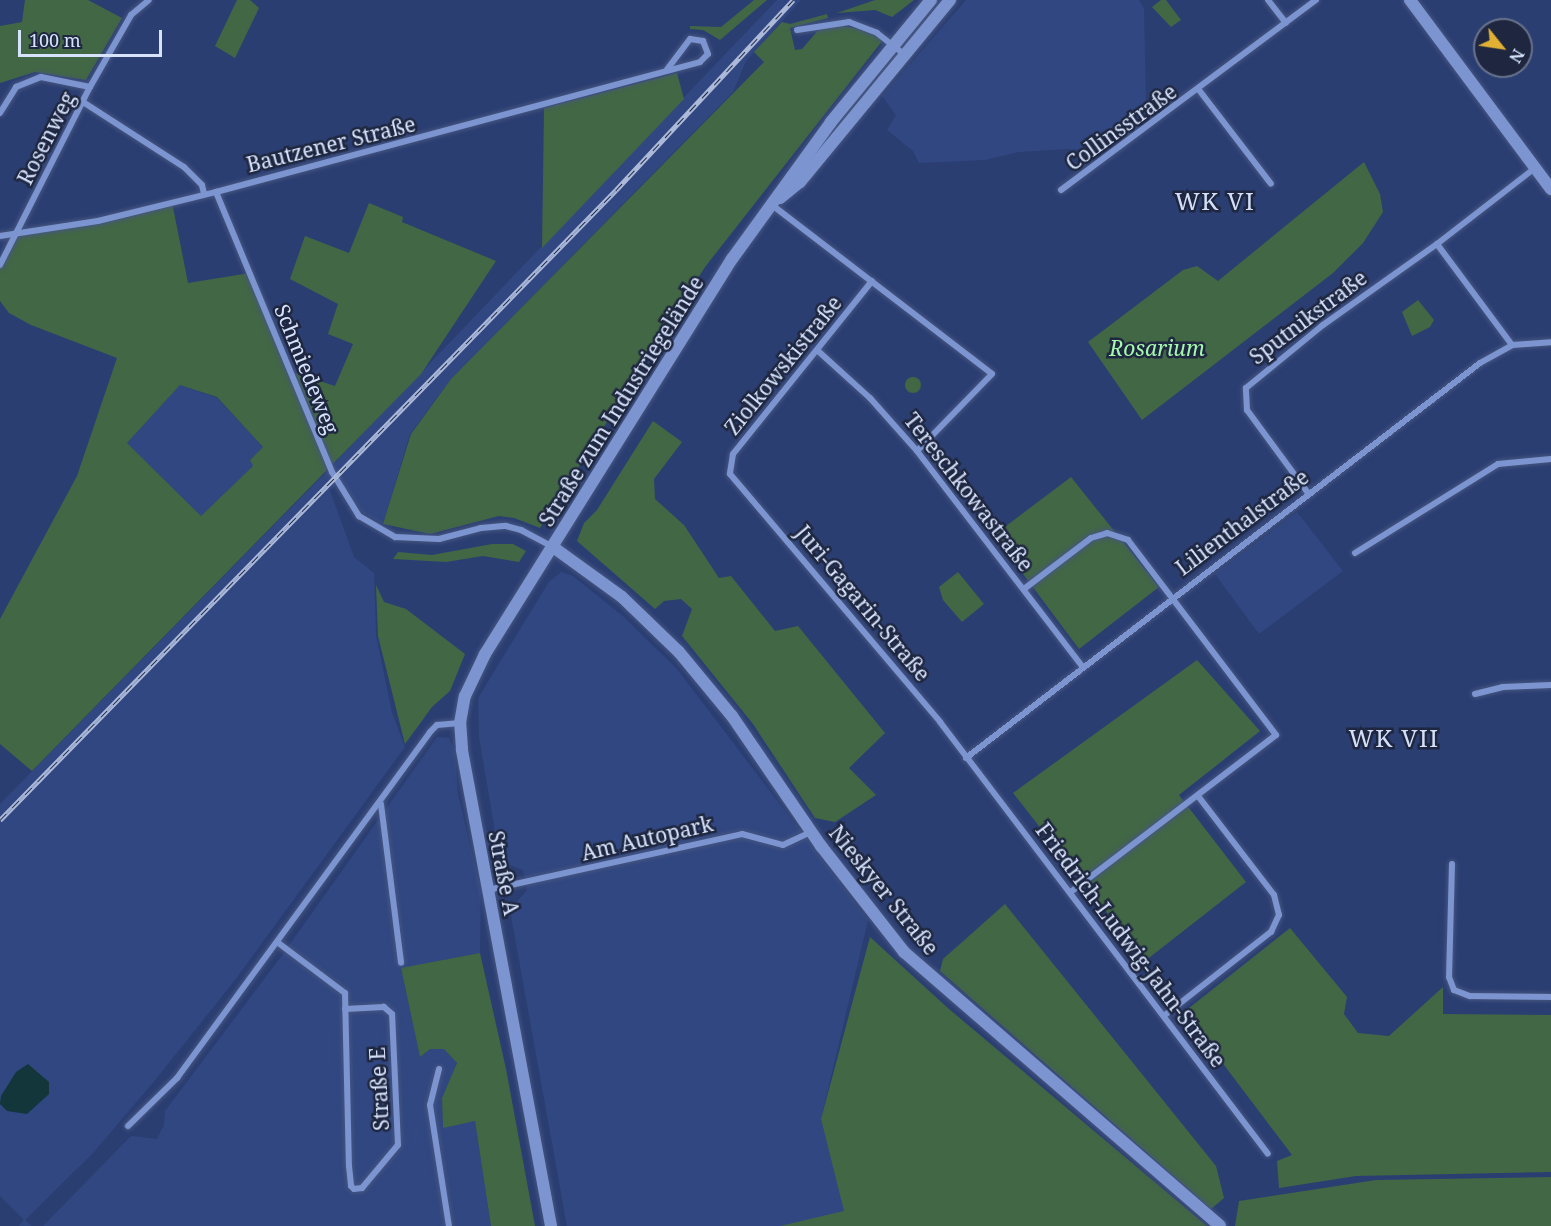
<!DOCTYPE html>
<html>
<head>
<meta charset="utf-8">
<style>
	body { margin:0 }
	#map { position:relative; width:1551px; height:1226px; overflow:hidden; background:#2b3e72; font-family:"Noto Serif",serif }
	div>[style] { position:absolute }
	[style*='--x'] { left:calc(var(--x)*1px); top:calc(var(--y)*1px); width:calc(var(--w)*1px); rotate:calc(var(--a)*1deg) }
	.built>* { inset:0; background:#314781 }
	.green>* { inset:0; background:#426745 }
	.round { border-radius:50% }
	.water>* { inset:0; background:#12363a }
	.roads { filter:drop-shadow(0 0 2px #465680) drop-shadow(0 0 2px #465680) }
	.street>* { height:6px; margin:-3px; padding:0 3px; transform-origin:3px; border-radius:3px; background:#7c95d0 }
	.secondary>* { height:12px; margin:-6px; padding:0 6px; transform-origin:6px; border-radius:6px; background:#7c95d0 }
	.rail>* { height:5px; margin-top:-2.5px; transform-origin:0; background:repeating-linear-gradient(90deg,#1e273f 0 9px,#acb9d9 0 18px); box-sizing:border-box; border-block:2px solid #acb9d9 }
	span { translate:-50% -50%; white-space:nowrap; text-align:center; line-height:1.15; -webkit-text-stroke:5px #1e273f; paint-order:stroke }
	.street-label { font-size:21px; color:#d7e3fc }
	.park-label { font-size:21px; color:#a5f9ac; font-style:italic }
	.quarter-label { font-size:24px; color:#d3dff8; letter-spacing:1.5px }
	.north { position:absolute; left:1473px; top:18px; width:60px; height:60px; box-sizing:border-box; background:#1e273f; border:2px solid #68728b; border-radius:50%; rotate:120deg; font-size:16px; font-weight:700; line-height:24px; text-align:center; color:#d7e3fc }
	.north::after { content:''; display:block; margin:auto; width:21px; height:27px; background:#e0b034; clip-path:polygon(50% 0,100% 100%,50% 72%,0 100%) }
	.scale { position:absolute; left:18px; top:30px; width:144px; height:27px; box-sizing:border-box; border:3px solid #d7e3fc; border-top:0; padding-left:8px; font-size:18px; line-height:21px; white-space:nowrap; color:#d7e3fc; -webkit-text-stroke:4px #1e273f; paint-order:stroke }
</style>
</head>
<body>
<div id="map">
	<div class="built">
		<i style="clip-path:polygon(777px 0,801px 0,746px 61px,733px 92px,451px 379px,410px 434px,383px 524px,363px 513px,340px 481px,330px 491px,354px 557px,374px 573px,376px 635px,392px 713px,405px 747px,235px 980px,156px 1079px,93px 1153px,25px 1220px,32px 1226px,19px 1226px,24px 1220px,0 1196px,0 804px,328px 470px)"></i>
		<i style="clip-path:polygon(966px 0,1139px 0,1144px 9px,1146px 105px,1158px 120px,1103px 160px,1096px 150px,1067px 149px,1019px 152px,985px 160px,919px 163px,913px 151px,887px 130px,896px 115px,882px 96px)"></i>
		<i style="clip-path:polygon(180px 385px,217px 398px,263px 447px,250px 460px,253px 466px,201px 516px,127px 443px)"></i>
		<i style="clip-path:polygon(1297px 512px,1343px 571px,1259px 634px,1215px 574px)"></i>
		<i style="clip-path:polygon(561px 572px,573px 576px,624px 617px,677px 669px,868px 920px,821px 1119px,845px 1212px,780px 1226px,567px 1226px,510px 910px,527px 890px,523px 870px,500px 861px,479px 737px,478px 698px,549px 582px)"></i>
		<i style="clip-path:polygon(437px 737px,449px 738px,455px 753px,458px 794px,481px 891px,480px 953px,401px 969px,420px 1057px,430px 1049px,444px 1049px,457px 1063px,442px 1098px,443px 1127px,475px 1121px,491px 1226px,43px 1226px,131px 1136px,157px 1139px,164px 1125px,165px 1111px,280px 958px)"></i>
	</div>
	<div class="green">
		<i style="clip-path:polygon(25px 0,88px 0,122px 18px,86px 80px,35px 72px,0 83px,0 26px,22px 22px)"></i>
		<i style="clip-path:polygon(237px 0,250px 0,259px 8px,235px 58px,215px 46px)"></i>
		<i style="clip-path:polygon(754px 0,767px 0,720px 40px,703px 30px,690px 29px,690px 26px,721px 27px)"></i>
		<i style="clip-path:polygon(875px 0,914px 0,892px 17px,875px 10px,837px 13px)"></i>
		<i style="clip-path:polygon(1161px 0,1166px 0,1181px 20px,1171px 27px,1152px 7px)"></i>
		<i style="clip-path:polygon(827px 14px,828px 18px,790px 28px,795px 50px,802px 49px,820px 28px,836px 25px,866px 30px,883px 40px,705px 267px,540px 528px,514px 518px,499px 516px,430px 534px,383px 524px,411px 434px,451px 379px,764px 62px,754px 52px,782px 22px,790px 24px)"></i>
		<i style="clip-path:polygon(677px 73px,684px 99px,542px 248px,544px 108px)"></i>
		<i style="clip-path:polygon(1364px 162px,1380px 194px,1383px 212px,1363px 243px,1333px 273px,1142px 420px,1088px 342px,1183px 270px,1197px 266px,1218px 281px)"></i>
		<i style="clip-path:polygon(evenodd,172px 202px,188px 283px,250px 273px,289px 371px,335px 386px,353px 344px,328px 334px,338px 304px,290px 279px,305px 236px,349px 253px,369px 203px,403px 217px,402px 222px,496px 261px,421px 374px,32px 771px,0 744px,0 619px,77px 476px,117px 358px,31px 325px,9px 313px,0 301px,0 266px,15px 236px,172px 202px,180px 385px,217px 397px,263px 447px,250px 460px,253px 466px,201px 516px,127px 443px,180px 385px)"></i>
		<i style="clip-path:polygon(1418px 300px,1434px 320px,1430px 327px,1412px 336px,1402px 312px)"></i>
		<i class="round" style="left:905px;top:377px;width:16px;height:16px"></i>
		<i style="clip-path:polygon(653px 421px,682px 442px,654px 479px,655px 499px,684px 525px,719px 578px,731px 576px,775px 631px,798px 626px,885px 733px,849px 768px,876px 795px,835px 822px,815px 818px,753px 724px,682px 636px,692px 609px,681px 599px,664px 601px,655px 609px,577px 541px,584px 523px,597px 510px)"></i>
		<i style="clip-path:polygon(1071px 477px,1159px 587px,1079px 649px,994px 535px)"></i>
		<i style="clip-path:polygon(492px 544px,513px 544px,526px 551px,519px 562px,483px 556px,446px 562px,393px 559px,398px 552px,432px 555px)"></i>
		<i style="clip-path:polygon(958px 572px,984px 604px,962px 622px,943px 600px,939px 587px)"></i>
		<i style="clip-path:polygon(376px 585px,384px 602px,406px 609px,465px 654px,450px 691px,432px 707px,405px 744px,378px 636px)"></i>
		<i style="clip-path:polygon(1197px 660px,1260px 731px,1179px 795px,1246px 882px,1145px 961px,1013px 793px)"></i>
		<i style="clip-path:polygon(1005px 904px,1216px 1166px,1224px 1198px,1211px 1209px,940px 971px,943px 959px)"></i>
		<i style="clip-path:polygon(1290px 928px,1347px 997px,1344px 1014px,1358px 1033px,1389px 1036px,1443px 987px,1443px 1014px,1551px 1015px,1551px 1172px,1356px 1176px,1279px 1188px,1277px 1161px,1292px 1155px,1184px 1012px)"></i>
		<i style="clip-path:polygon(870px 937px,949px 1009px,1207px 1226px,780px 1226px,844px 1211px,821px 1119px)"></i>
		<i style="clip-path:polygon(480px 953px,506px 1069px,535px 1226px,491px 1226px,475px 1121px,443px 1128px,442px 1098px,457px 1063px,444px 1049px,430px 1049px,420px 1057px,401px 968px)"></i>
		<i style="clip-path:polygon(1551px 1177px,1551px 1226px,1235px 1226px,1239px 1201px,1376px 1180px)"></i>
	</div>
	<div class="water">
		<i style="clip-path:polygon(28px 1064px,49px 1082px,49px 1094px,27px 1114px,7px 1111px,0 1104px,1px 1096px,16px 1072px)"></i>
	</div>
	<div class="roads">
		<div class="street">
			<i style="--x:1268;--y:0;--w:29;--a:52"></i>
			<i style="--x:797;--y:30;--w:53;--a:-8.7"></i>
			<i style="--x:849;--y:22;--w:30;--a:21"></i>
			<i style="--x:877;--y:33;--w:33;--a:38"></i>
			<i style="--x:1199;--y:90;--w:118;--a:52.5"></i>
			<i style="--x:83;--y:102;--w:120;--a:32.8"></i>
			<i style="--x:184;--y:167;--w:25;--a:45"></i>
			<i style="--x:202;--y:185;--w:9;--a:77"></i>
			<i style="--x:0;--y:113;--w:31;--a:-58"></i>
			<i style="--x:16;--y:87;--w:27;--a:-22"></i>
			<i style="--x:41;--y:77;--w:50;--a:11.5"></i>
			<i style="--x:1061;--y:190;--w:318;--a:-36.7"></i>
			<i style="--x:216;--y:192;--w:303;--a:67.5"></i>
			<i style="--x:332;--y:472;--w:52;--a:58.5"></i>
			<i style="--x:359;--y:516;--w:42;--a:30.3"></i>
			<i style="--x:395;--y:537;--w:44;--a:2.6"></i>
			<i style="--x:439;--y:539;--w:43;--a:-14.7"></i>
			<i style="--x:481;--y:528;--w:25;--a:-5"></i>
			<i style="--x:506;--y:526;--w:16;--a:15"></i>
			<i style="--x:521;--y:530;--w:36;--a:28"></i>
			<i style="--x:772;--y:205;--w:277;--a:37.5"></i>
			<i style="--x:992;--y:374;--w:107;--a:134.2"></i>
			<i style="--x:0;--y:236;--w:99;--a:-8.7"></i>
			<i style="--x:98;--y:221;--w:122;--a:-13.8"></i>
			<i style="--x:216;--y:192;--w:501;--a:-15.03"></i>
			<i style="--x:700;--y:62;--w:11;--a:-45"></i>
			<i style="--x:708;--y:54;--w:14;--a:-111"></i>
			<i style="--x:703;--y:41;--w:13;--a:-171"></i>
			<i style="--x:690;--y:39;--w:38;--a:127"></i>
			<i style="--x:0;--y:265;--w:199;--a:-63.2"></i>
			<i style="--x:90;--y:87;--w:83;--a:-60.3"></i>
			<i style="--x:131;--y:15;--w:23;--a:-40"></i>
			<i style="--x:872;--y:281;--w:222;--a:128.8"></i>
			<i style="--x:733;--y:454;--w:20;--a:99"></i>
			<i style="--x:730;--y:474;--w:325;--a:49.7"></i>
			<i style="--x:940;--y:722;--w:542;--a:52.79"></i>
			<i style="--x:1512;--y:345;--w:126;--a:-126.6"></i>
			<i style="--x:1437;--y:244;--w:124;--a:-37.8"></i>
			<i style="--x:817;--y:350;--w:72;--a:42.2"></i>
			<i style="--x:870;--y:398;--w:71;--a:48.4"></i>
			<i style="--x:917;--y:451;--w:271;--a:52.5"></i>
			<i style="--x:1308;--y:493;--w:103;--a:-126.3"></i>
			<i style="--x:1247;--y:410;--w:22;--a:-93"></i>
			<i style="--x:1246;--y:388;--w:99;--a:-39.3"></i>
			<i style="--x:1323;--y:325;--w:140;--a:-35.4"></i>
			<i style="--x:1355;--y:553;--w:168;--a:-31.9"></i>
			<i style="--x:1498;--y:464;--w:53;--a:-5.4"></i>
			<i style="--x:1024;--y:589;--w:84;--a:-37.3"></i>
			<i style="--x:1091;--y:538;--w:17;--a:-17"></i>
			<i style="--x:1107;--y:533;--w:22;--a:18"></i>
			<i style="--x:1128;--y:540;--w:245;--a:52.8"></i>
			<i style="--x:1276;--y:735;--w:257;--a:142.6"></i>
			<i style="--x:1475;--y:694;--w:29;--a:-14"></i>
			<i style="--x:1503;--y:687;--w:48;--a:-2.4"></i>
			<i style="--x:966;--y:758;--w:648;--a:-37.54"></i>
			<i style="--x:1480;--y:363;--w:37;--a:-29"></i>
			<i style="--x:1512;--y:345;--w:39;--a:-4"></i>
			<i style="--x:381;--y:804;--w:160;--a:82.8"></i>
			<i style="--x:1452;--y:864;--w:113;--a:91.5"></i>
			<i style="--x:1449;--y:977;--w:14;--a:69"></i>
			<i style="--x:1454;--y:990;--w:17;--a:21"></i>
			<i style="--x:1470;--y:996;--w:81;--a:0.7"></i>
			<i style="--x:488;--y:890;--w:260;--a:-12.4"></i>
			<i style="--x:742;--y:834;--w:42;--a:15"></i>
			<i style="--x:783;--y:845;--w:31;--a:-25"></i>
			<i style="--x:277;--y:942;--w:85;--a:36.9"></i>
			<i style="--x:345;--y:993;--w:173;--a:88.7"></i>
			<i style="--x:349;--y:1166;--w:20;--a:84"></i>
			<i style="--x:351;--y:1186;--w:4;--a:45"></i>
			<i style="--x:354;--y:1189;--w:8;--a:-7"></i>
			<i style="--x:362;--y:1188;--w:56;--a:-50.1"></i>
			<i style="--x:398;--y:1145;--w:131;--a:-92.6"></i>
			<i style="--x:392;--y:1014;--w:11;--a:-139"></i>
			<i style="--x:384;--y:1007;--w:39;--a:177"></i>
			<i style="--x:1165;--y:1015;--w:135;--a:-38.1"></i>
			<i style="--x:1271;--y:932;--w:19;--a:-65"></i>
			<i style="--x:1279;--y:915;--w:21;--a:-104"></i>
			<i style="--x:1274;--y:895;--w:125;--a:-127.5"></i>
			<i style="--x:439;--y:1069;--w:37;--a:104"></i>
			<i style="--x:430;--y:1105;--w:122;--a:81.1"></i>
			<i style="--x:128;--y:1126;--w:69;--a:-44.4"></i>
			<i style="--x:177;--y:1078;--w:429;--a:-53.8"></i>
			<i style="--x:430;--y:732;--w:10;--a:-45"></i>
			<i style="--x:437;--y:725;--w:23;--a:-5"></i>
		</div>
		<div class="secondary">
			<i style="--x:1410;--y:0;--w:236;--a:53.3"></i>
			<i style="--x:780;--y:198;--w:26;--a:-39"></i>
			<i style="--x:800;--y:182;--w:236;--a:-50.5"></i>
			<i style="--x:553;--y:547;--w:85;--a:35.9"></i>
			<i style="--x:622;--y:597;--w:79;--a:44"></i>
			<i style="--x:679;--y:652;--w:83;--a:50.4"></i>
			<i style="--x:732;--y:716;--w:158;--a:55.6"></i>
			<i style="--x:821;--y:846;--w:135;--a:51.9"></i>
			<i style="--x:904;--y:952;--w:418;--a:40.9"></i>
			<i style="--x:551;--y:1226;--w:485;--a:-100.6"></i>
			<i style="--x:462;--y:749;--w:26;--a:-94"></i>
			<i style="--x:460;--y:723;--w:27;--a:-80"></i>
			<i style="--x:465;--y:696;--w:47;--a:-64.5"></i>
			<i style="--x:485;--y:654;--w:466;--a:-58"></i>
			<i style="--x:732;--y:259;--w:169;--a:-54.1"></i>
			<i style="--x:831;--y:122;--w:158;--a:-50.7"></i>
		</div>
	</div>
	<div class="rail">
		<i style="--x:0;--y:820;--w:881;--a:-45.64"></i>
		<i style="--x:616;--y:190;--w:260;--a:-47"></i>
	</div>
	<div class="street-label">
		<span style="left:1121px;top:127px;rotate:-36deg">Collinsstraße</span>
		<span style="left:46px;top:138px;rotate:-63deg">Rosenweg</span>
		<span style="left:331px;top:144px;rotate:-14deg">Bautzener Straße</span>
		<span style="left:1308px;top:317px;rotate:-37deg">Sputnikstraße</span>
		<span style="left:783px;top:365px;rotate:-51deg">Ziolkowskistraße</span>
		<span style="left:307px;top:369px;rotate:68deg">Schmiedeweg</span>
		<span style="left:621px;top:401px;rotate:-58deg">Straße zum Industriegelände</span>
		<span style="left:969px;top:492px;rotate:52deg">Tereschkowastraße</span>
		<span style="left:1242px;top:522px;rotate:-37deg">Lilienthalstraße</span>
		<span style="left:863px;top:603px;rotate:50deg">Juri-Gagarin-Straße</span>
		<span style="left:647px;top:838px;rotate:-13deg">Am Autopark</span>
		<span style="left:504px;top:873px;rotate:79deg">Straße A</span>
		<span style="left:884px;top:890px;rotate:51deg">Nieskyer Straße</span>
		<span style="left:1131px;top:945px;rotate:53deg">Friedrich-Ludwig-Jahn-Straße</span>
		<span style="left:379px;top:1089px;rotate:-93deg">Straße E</span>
	</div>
	<div class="park-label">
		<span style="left:1157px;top:348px">Rosarium</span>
	</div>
	<div class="quarter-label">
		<span style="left:1215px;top:201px">WK VI</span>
		<span style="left:1394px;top:738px">WK VII</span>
	</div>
	<div class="north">N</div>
	<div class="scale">100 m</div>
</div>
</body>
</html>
